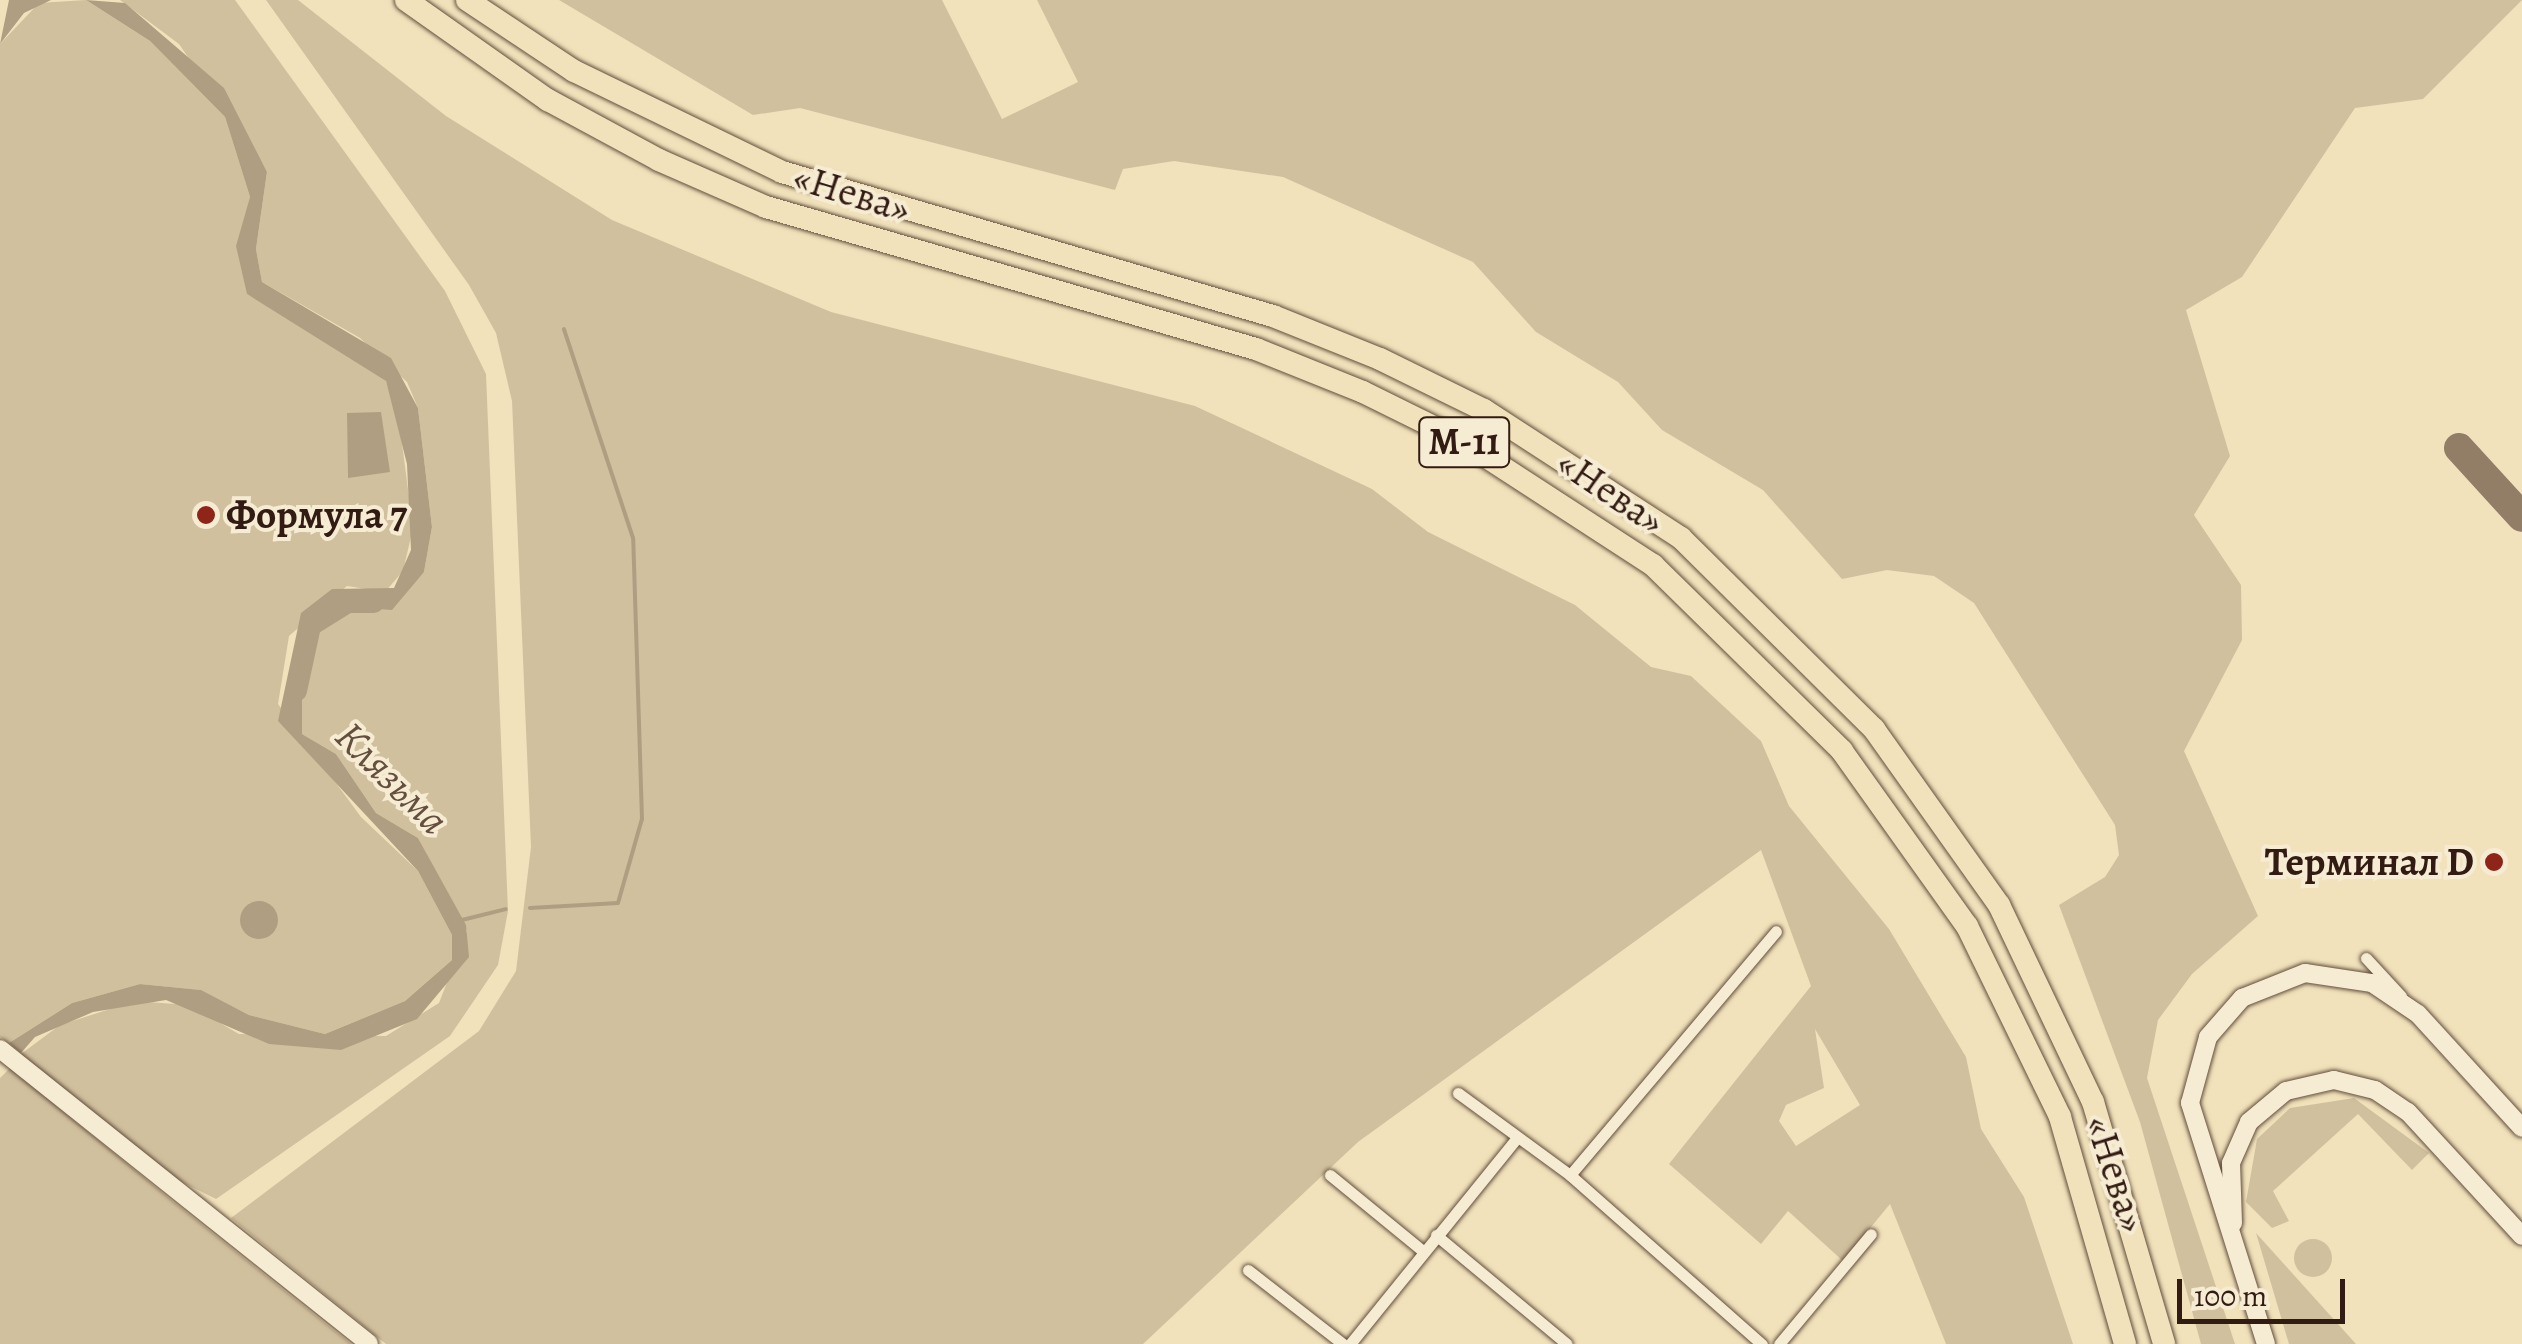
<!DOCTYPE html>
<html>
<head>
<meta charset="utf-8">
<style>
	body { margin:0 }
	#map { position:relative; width:2522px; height:1344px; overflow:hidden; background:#f1e2bb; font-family:Alegreya,serif }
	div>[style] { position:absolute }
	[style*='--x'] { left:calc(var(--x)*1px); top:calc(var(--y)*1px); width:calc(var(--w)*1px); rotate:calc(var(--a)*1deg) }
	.green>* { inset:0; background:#d1c09e }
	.round { border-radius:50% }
	.water>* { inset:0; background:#b09e82 }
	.stream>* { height:4px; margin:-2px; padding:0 2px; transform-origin:2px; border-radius:2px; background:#b09e82 }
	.river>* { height:20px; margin:-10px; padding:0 10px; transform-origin:10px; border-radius:10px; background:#b09e82 }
	.taxiway>* { height:30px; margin:-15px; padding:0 15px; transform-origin:15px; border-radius:15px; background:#927e66 }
	.roads { filter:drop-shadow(0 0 2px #624d3c) drop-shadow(0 0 2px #624d3c) }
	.street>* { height:11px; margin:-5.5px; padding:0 5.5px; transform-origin:5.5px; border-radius:5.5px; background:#f6ecd3 }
	.secondary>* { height:18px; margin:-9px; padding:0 9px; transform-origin:9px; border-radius:9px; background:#f6ecd3 }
	.highway>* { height:22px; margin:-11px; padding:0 11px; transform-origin:11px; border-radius:11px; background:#f1e2bb }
	.dots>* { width:28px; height:28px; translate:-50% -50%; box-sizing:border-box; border:5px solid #f6ecd3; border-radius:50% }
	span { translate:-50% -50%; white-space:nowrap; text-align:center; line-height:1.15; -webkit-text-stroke:8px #f6ecd3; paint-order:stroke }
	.shield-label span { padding:2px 8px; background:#f6ecd3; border:2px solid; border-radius:8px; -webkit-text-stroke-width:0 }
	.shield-label { font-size:38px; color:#321b12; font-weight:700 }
	.street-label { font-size:40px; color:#321b12 }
	.poi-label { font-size:40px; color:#321b12; font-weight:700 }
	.left { translate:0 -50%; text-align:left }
	.right { translate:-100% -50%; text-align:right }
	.water-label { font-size:42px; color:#644f3f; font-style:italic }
	.scale { position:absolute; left:2177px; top:1279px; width:168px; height:45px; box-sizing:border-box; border:5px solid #321b12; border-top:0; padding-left:12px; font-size:30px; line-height:35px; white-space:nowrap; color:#321b12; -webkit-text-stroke:8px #f6ecd3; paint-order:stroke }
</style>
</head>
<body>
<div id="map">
	<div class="green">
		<i style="clip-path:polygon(86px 0,150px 41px,225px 117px,250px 197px,247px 294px,368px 364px,386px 381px,400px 428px,413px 528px,403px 571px,385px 592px,347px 586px,289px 636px,278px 704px,361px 817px,418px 871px,452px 935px,452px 960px,405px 1001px,325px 1034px,249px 1015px,200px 990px,140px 984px,72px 1003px,9px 1043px,0 1037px,0 44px,39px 3px)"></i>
		<i style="clip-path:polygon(120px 0,235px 0,445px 291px,486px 374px,508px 911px,498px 965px,450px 1036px,216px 1199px,168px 1175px,21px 1054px,60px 1025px,135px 1001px,189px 1005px,239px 1034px,386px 1036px,439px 1003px,467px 931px,418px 838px,376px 813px,336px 754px,302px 734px,302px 656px,317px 625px,337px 606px,369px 610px,424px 572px,432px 527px,418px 408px,407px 382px,360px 338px,262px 282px,256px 249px,267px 172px,179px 44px)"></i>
		<i style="clip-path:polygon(evenodd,266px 0,298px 0,446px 116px,612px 220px,831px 312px,1195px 406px,1372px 489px,1428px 532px,1575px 605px,1651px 667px,1691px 676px,1761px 741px,1789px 806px,1889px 929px,1966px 1057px,1981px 1129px,2024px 1197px,2073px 1344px,1946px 1344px,1890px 1204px,1843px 1261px,1788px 1211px,1761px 1244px,1669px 1164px,1811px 986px,1761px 850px,1358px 1142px,1143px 1344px,386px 1344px,231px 1218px,479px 1031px,516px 971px,531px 847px,512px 401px,496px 333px,469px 285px,266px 0,1815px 1029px,1860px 1105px,1796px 1146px,1779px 1121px,1786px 1105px,1824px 1088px,1815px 1029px)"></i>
		<i style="clip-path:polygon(559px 0,942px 0,1002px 119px,1078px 82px,1037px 0,2522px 0,2423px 99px,2355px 108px,2242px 277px,2186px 310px,2230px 456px,2194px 515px,2241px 585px,2242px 640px,2184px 751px,2258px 916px,2192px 974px,2158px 1020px,2147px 1078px,2235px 1344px,2201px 1344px,2140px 1122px,2059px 905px,2105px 877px,2119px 855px,2115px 825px,1974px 603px,1934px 576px,1887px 570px,1842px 579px,1763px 490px,1662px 430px,1618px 382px,1536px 332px,1473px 262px,1283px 177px,1174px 161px,1123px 169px,1115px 190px,800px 108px,753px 115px)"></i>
		<i style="clip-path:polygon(10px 1068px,171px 1200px,351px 1344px,0 1344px,0 1078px)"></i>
		<i style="clip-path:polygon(2354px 1098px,2429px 1153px,2412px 1170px,2358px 1114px,2273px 1191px,2289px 1221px,2272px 1228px,2246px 1202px,2257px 1139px,2290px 1108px)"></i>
		<i style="clip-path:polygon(2256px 1233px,2356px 1344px,2289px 1344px)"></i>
		<i class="round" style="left:2294px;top:1239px;width:38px;height:38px"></i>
	</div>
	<div class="water">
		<i style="clip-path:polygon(9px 0,51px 0,24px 13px,0 44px)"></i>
		<i style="clip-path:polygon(86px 0,125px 3px,224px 88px,267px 172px,256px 249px,262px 282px,391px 358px,418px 408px,432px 527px,424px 572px,392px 610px,337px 606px,317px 625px,302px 656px,302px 734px,336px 754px,376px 813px,418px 838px,466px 925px,469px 957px,417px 1019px,341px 1050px,269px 1044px,166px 1000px,93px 1012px,35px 1037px,21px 1053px,9px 1043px,72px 1003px,140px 984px,201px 990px,249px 1015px,325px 1034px,405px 1001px,452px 960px,452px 935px,418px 871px,278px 721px,301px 613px,332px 589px,394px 588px,411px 550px,407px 464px,386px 381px,247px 294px,236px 246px,250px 197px,225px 117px,150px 41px)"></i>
		<i style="clip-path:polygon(381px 412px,390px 472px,348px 478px,347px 413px)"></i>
		<i class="round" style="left:240px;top:901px;width:38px;height:38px"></i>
	</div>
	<div class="stream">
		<i style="--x:530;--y:908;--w:88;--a:-3.3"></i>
		<i style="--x:618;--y:903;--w:87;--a:-74.1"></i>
		<i style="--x:642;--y:819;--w:281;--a:-91.8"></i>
		<i style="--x:633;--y:538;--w:220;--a:-108.3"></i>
		<i style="--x:462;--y:920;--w:45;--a:-14"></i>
	</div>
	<div class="river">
		<i style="--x:297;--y:691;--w:66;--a:-77.8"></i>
		<i style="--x:311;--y:626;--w:44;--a:-31.9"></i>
		<i style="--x:348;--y:603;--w:26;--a:0"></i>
	</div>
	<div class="taxiway">
		<i style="--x:2459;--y:448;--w:93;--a:47.6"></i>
	</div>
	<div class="roads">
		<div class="street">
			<i style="--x:2366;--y:958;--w:52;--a:47.4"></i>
			<i style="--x:1458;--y:1093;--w:139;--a:36.2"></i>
			<i style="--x:1570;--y:1175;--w:256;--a:41.4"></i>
			<i style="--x:1330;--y:1175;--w:120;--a:39.3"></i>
			<i style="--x:1570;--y:1175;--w:319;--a:-49.8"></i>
			<i style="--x:1436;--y:1235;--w:170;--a:39.8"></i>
			<i style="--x:1248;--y:1270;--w:120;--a:37.9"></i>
			<i style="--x:1350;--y:1344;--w:265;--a:-51"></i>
			<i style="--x:1779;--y:1344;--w:143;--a:-50.1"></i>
		</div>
		<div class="secondary">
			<i style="--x:0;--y:1049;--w:472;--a:38.6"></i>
			<i style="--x:2233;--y:1223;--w:60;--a:-91.9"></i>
			<i style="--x:2231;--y:1163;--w:45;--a:-66.3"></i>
			<i style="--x:2249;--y:1122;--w:48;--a:-40"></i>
			<i style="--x:2286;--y:1091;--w:49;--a:-12.9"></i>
			<i style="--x:2334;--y:1080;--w:42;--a:13.7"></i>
			<i style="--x:2375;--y:1090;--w:40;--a:34"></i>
			<i style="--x:2408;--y:1112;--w:168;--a:47.4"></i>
			<i style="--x:2266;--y:1344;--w:253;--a:-107.5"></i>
			<i style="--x:2190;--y:1103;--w:68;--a:-74.7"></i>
			<i style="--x:2208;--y:1037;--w:52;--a:-48.9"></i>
			<i style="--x:2242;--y:998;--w:68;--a:-21.6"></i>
			<i style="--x:2305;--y:973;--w:68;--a:8.5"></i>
			<i style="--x:2372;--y:983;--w:55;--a:34"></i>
			<i style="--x:2418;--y:1014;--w:154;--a:47.6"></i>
		</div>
		<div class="highway">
			<i style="--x:406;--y:0;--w:174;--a:35.2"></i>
			<i style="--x:548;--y:100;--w:126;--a:28.4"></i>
			<i style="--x:659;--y:160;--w:117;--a:23.7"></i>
			<i style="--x:766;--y:207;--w:510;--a:16.16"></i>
			<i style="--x:1256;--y:349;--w:115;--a:21.9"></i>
			<i style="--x:1363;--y:392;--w:110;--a:26.3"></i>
			<i style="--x:1462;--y:441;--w:228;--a:33"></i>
			<i style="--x:1653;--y:565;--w:265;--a:44.5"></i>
			<i style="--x:1842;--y:751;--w:215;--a:54.5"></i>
			<i style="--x:1967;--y:926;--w:212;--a:64"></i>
			<i style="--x:2060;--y:1117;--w:236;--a:74"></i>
			<i style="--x:467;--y:0;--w:128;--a:33.6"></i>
			<i style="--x:574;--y:71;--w:231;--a:25.9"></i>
			<i style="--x:782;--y:172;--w:512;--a:16.35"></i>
			<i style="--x:1273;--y:316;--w:115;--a:21.9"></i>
			<i style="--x:1380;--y:359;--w:116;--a:26.1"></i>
			<i style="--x:1484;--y:410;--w:235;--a:33"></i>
			<i style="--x:1681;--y:538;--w:272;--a:44.7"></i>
			<i style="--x:1874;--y:729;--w:216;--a:54.6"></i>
			<i style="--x:1999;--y:905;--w:218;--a:64.5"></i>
			<i style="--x:2093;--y:1102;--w:252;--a:73.6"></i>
		</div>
	</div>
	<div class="dots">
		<i style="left:206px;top:515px;background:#8f2418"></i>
		<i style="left:2494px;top:862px;background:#8f2418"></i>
	</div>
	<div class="shield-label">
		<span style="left:1464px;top:442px">М-11</span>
	</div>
	<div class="street-label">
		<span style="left:852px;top:193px;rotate:17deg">«Нева»</span>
		<span style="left:1611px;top:492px;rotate:34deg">«Нева»</span>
		<span style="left:2116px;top:1174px;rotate:72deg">«Нева»</span>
	</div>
	<div class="poi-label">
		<span class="left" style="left:226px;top:515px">Формула 7</span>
		<span class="right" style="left:2474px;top:862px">Терминал D</span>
	</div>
	<div class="water-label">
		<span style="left:392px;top:778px;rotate:45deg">Клязьма</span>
	</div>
	<div class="scale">100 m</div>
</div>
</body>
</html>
